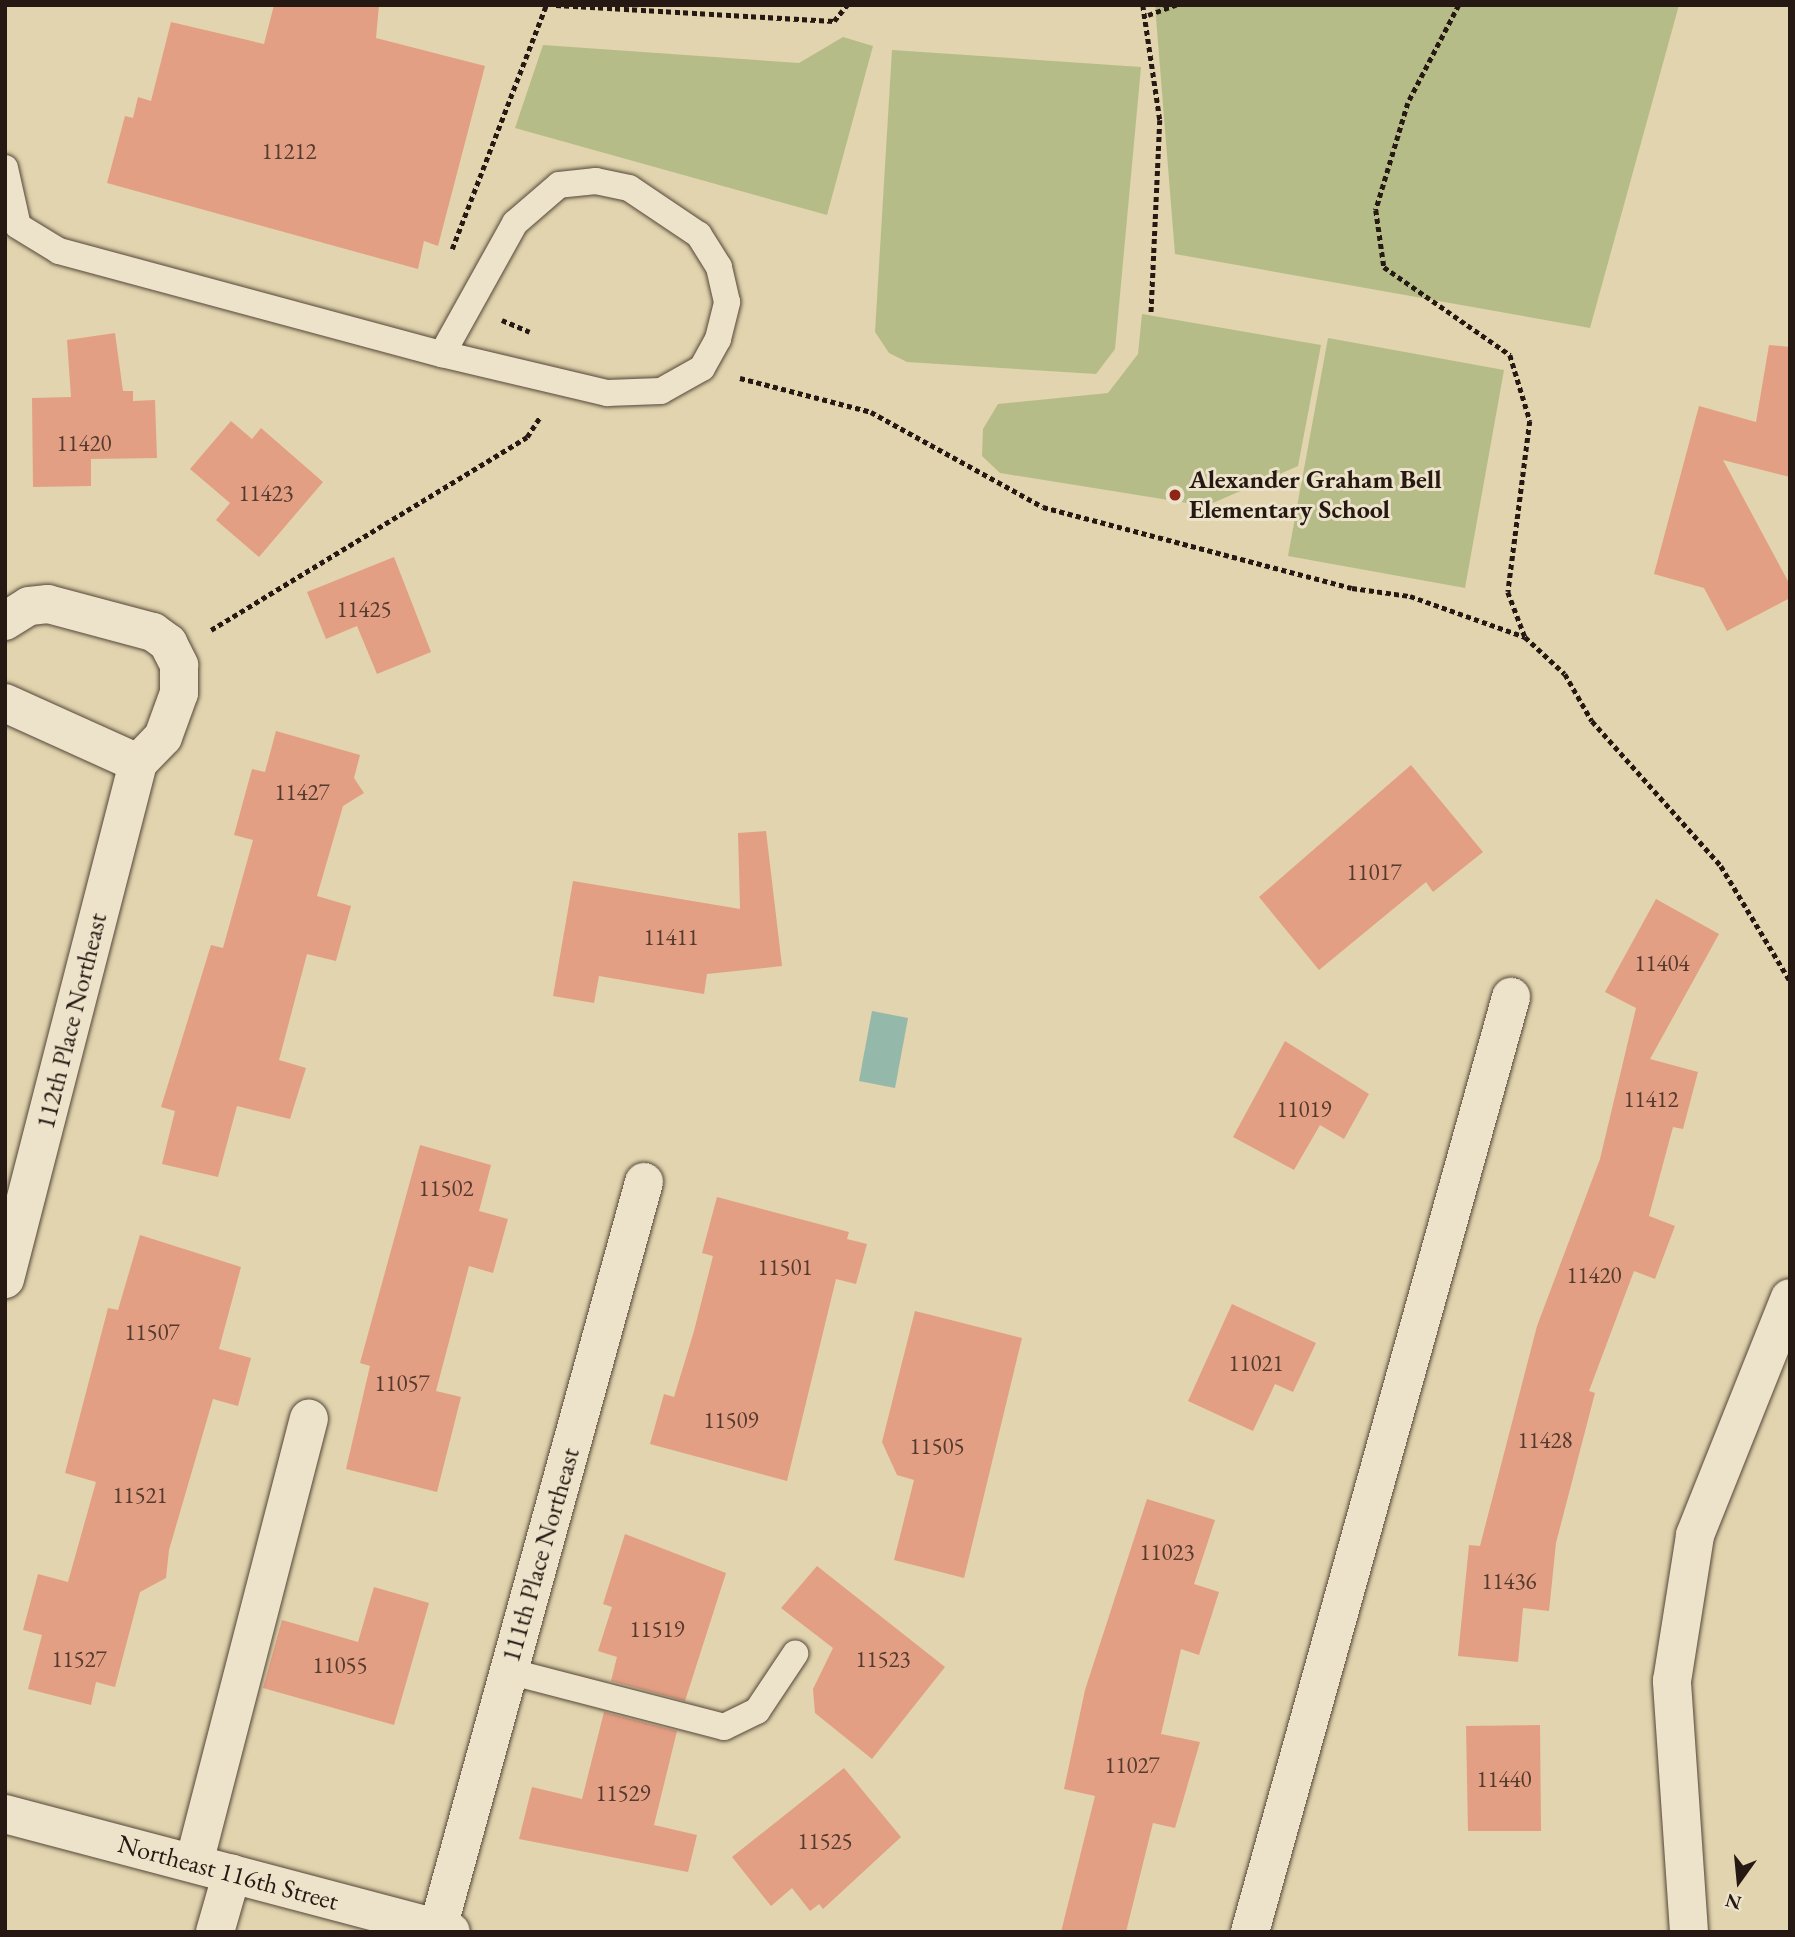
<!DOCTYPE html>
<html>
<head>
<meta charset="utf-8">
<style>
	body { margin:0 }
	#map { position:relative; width:1795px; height:1937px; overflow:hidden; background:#e1d4ae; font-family:"EB Garamond",serif }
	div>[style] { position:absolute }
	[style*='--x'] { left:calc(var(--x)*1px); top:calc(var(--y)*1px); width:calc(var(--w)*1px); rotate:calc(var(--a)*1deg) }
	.green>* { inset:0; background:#b6bc88 }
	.water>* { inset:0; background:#94b8aa }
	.building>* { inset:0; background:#e39f84 }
	.path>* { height:4.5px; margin-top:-2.25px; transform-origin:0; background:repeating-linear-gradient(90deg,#261812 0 5px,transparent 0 8.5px) }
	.roads { filter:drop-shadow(0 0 2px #554739) drop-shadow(0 0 2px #554739) }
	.lane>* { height:26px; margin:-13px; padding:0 13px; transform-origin:13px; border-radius:13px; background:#ece3ca }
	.street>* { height:38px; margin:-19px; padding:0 19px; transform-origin:19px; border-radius:19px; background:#ece3ca }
	.secondary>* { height:38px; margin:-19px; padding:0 19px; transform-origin:19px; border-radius:19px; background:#ece3ca }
	.dots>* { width:19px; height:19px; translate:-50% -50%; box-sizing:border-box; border:4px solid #ece3ca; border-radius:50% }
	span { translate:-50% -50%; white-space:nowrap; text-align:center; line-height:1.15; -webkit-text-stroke:6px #ece3ca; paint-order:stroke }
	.number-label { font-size:23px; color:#553a2e }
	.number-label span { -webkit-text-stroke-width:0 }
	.poi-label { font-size:26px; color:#261812; font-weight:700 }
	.left { translate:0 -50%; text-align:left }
	.street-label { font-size:26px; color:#261812 }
	.frame { position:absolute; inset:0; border:7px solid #261812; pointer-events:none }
	.north { position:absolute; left:1704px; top:1846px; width:70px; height:70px; -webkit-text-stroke:5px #ece3ca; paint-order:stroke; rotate:195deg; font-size:19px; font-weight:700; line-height:28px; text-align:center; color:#261812 }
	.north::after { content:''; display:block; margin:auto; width:24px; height:32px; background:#261812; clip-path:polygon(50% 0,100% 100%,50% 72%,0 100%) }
</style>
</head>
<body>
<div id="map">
	<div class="green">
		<i style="clip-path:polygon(1155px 5px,1679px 5px,1590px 328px,1175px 254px)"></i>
		<i style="clip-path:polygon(843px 37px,873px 46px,827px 215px,515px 128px,543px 45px,799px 63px)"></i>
		<i style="clip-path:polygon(892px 50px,1141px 67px,1115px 349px,1096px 374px,907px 362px,889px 353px,875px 332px)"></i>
		<i style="clip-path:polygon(1142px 314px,1321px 345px,1298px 466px,1206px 506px,1000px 473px,982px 456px,983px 429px,998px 404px,1108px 393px,1138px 354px)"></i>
		<i style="clip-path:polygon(1328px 338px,1504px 370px,1465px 588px,1288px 556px)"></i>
	</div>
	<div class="water">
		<i style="clip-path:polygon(872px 1011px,908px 1018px,895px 1088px,859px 1081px)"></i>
	</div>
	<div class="building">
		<i style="clip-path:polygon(274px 5px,379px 5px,376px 38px,485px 66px,438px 246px,424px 241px,418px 269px,107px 183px,125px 116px,133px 118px,138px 97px,151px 101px,171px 22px,264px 44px)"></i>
		<i style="clip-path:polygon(115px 333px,123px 391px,133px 391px,133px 401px,155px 400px,157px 458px,91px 459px,91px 486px,33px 487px,32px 398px,71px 397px,67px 340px)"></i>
		<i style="clip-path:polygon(1769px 345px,1790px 347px,1790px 477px,1723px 460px,1790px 585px,1790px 598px,1727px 631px,1704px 588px,1654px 574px,1699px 406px,1756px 422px)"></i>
		<i style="clip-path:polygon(231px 421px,252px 439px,261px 428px,323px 482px,259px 557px,216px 520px,230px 503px,190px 469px)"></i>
		<i style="clip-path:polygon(394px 557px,431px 652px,377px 674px,357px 626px,326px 639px,307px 592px)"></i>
		<i style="clip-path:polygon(276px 731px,360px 755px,354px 778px,364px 793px,343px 806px,317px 896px,351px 906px,336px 961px,307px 954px,279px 1060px,306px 1068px,290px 1119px,237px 1106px,218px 1177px,162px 1164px,175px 1111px,161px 1107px,211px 945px,223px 948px,253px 840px,234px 835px,252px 769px,265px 772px)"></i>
		<i style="clip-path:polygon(1411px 765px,1483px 852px,1433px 892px,1426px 882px,1319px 970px,1259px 897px)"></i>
		<i style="clip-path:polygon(766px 831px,782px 966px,707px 974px,704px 994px,599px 976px,594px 1003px,553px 996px,573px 881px,740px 909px,738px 833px)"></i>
		<i style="clip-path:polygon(1656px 899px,1719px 934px,1650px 1059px,1698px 1072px,1683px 1129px,1673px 1127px,1649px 1216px,1675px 1226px,1655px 1279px,1634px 1271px,1589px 1391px,1595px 1393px,1556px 1543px,1549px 1611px,1523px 1608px,1518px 1662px,1458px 1656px,1469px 1545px,1480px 1546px,1537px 1326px,1600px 1159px,1636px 1008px,1605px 992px)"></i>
		<i style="clip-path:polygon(1285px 1041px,1369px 1094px,1344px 1139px,1320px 1125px,1294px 1170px,1233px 1137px)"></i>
		<i style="clip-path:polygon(420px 1145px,491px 1165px,479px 1211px,508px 1219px,493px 1273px,469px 1266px,436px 1391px,461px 1397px,437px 1492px,346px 1469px,370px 1366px,360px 1363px)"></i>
		<i style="clip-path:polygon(717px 1197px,849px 1232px,847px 1239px,867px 1244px,856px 1284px,836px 1279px,787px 1481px,650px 1444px,664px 1394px,674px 1397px,694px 1331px,713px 1256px,702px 1253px)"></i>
		<i style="clip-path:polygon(140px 1235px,241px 1267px,219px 1349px,251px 1358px,238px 1406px,213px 1399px,169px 1550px,166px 1578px,140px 1592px,115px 1687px,96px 1682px,91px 1705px,28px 1689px,42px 1635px,23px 1630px,38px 1574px,68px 1582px,96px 1482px,65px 1473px,108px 1308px,118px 1310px)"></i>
		<i style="clip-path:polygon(1232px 1304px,1316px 1343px,1293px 1392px,1275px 1384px,1253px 1431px,1188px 1401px)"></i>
		<i style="clip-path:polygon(915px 1311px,1022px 1338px,964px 1578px,894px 1560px,914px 1480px,897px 1475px,882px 1442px)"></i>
		<i style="clip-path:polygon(1147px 1499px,1215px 1520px,1194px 1584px,1219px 1592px,1199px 1655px,1181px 1649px,1161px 1734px,1200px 1742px,1175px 1828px,1153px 1823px,1126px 1932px,1061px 1932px,1095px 1796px,1064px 1789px,1085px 1690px)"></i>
		<i style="clip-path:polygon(625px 1534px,726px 1573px,685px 1701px,611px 1681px,617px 1657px,598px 1651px,612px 1607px,603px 1604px)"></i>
		<i style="clip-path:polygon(817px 1566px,945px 1667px,872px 1759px,815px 1713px,813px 1689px,833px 1648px,781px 1608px)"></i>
		<i style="clip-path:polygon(374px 1587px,429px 1603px,394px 1725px,263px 1688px,282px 1620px,358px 1642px)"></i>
		<i style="clip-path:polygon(604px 1712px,677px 1731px,654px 1825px,697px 1835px,688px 1872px,519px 1839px,532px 1787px,582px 1799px)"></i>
		<i style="clip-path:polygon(1540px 1725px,1541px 1831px,1468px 1831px,1466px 1726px)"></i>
		<i style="clip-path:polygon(844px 1768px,901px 1837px,823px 1909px,819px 1904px,810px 1911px,792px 1888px,771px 1906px,732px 1857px)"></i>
	</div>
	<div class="path">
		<i style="--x:556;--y:5;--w:278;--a:3.3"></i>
		<i style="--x:834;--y:21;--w:21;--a:-51"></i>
		<i style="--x:1143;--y:5;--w:116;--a:81.6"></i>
		<i style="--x:1160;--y:120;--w:195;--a:92.6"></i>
		<i style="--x:1459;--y:5;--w:110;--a:117.5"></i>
		<i style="--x:1408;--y:103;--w:112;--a:106.7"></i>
		<i style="--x:1376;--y:210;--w:58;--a:82"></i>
		<i style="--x:1384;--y:267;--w:154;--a:34.9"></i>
		<i style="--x:1510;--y:355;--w:69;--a:73.1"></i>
		<i style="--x:1530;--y:421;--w:172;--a:97.3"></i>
		<i style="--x:1508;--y:592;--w:48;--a:69.3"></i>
		<i style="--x:1148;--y:15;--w:30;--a:-20"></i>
		<i style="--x:452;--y:249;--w:261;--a:-68.9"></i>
		<i style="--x:502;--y:320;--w:30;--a:23"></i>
		<i style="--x:740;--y:378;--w:135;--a:14.5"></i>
		<i style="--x:871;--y:412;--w:196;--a:28.9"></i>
		<i style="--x:1043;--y:507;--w:319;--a:14.7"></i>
		<i style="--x:1352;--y:588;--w:59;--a:7.9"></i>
		<i style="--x:1410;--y:596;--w:122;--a:19.6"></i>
		<i style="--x:1525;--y:637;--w:54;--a:42.8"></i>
		<i style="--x:1565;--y:674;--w:54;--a:60.1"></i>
		<i style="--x:1592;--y:721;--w:194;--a:48.3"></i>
		<i style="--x:1721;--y:866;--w:134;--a:59"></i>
		<i style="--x:211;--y:630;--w:370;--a:-31.4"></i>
		<i style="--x:527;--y:437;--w:24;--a:-57"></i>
	</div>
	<div class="roads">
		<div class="lane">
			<i style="--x:5;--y:168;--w:59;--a:77.4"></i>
			<i style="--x:18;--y:226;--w:48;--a:31.4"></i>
			<i style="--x:59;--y:251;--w:397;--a:15.1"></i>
			<i style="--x:442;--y:354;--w:170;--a:13.3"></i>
			<i style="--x:607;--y:393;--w:54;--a:-2.1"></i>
			<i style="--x:661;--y:391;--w:47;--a:-29.3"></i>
			<i style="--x:702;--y:368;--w:33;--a:-61"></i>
			<i style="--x:718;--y:339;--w:38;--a:-76"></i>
			<i style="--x:727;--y:302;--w:36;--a:-103"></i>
			<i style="--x:719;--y:267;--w:38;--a:-122"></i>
			<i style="--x:699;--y:235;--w:84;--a:-146.1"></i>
			<i style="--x:629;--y:188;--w:34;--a:-168"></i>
			<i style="--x:596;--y:181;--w:37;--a:174"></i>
			<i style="--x:559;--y:185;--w:58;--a:139.2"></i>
			<i style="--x:515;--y:223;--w:150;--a:119.1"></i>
			<i style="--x:508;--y:1671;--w:223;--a:14.5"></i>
			<i style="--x:724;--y:1727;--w:37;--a:-26"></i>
			<i style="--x:757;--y:1711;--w:69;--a:-56.3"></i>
		</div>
		<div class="street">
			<i style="--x:5;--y:621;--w:28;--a:-32"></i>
			<i style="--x:29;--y:606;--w:19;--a:-6"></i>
			<i style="--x:48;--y:604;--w:109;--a:14.9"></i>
			<i style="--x:153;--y:632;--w:19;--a:36"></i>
			<i style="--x:168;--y:643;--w:25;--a:63"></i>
			<i style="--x:179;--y:665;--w:28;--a:90"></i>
			<i style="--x:179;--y:693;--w:47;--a:110"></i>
			<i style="--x:163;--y:737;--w:36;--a:134"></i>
			<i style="--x:138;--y:763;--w:533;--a:104.45"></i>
			<i style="--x:5;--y:703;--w:146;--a:24.3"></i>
			<i style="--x:194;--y:1863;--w:459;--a:-75.5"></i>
			<i style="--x:438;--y:1928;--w:774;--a:-74.56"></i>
			<i style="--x:215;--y:1932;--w:61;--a:-73.9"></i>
			<i style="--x:1250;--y:1932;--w:971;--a:-74.4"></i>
			<i style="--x:1689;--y:1932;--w:252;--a:-93.9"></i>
			<i style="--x:1672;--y:1681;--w:148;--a:-81"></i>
			<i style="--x:1695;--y:1535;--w:255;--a:-68.2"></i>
		</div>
		<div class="secondary">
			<i style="--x:5;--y:1814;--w:461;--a:14.8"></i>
		</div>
	</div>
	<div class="dots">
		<i style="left:1175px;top:495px;background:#8f2418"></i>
	</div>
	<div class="number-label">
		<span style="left:289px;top:151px">11212</span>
		<span style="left:84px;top:443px">11420</span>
		<span style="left:266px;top:493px">11423</span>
		<span style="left:364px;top:609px">11425</span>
		<span style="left:302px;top:792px">11427</span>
		<span style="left:1374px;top:872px">11017</span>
		<span style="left:671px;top:937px">11411</span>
		<span style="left:1662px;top:963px">11404</span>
		<span style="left:1651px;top:1099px">11412</span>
		<span style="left:1304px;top:1109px">11019</span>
		<span style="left:446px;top:1188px">11502</span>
		<span style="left:785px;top:1267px">11501</span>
		<span style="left:1594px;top:1275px">11420</span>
		<span style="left:152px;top:1332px">11507</span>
		<span style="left:1256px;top:1363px">11021</span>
		<span style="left:402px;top:1383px">11057</span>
		<span style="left:731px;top:1420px">11509</span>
		<span style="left:1545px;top:1440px">11428</span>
		<span style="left:937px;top:1446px">11505</span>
		<span style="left:140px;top:1495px">11521</span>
		<span style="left:1167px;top:1552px">11023</span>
		<span style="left:1509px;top:1581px">11436</span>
		<span style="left:657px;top:1629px">11519</span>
		<span style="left:79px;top:1659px">11527</span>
		<span style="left:883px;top:1659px">11523</span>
		<span style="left:340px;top:1665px">11055</span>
		<span style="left:1132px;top:1765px">11027</span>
		<span style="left:1504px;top:1779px">11440</span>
		<span style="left:623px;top:1793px">11529</span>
		<span style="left:825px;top:1841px">11525</span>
	</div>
	<div class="poi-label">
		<span class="left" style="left:1189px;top:495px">Alexander Graham Bell<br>Elementary School</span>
	</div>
	<div class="street-label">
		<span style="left:72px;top:1021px;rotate:-76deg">112th Place Northeast</span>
		<span style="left:541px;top:1555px;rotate:-74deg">111th Place Northeast</span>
		<span style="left:228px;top:1873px;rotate:15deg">Northeast 116th Street</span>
	</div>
	<div class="frame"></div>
	<div class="north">N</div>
</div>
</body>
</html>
